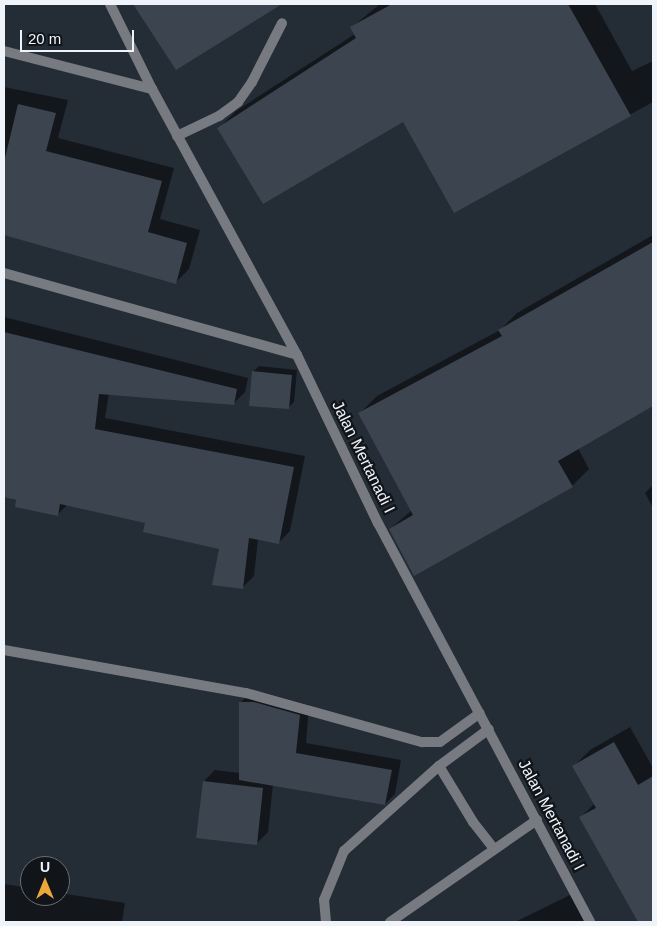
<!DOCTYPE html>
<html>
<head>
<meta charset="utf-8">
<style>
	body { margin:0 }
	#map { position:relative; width:657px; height:926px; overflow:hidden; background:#242c36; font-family:Helvetica,sans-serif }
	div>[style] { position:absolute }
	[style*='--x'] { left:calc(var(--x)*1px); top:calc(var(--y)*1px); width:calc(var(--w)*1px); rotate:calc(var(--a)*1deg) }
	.shadow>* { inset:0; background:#0007 }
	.building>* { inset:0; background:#3c444f }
	.lane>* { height:10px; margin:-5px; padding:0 5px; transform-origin:5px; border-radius:5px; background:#777b81 }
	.street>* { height:10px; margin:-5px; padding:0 5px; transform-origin:5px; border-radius:5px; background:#777b81 }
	span { translate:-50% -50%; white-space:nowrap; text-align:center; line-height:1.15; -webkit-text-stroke:4.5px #111419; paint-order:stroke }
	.street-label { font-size:16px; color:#eff4fb }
	.frame { position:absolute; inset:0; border:5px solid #eff4fb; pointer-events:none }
	.north { position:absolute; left:20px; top:856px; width:50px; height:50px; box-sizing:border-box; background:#111419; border:1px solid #6a6e73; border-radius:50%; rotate:0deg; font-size:14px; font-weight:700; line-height:20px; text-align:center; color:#eff4fb }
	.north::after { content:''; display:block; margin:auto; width:18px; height:22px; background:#eba93a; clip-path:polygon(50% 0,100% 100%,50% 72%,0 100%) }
	.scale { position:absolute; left:20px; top:30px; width:114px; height:22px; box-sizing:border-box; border:2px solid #eff4fb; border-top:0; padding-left:6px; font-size:15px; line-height:18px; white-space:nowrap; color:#eff4fb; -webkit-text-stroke:4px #111419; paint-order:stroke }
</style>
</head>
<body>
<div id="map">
	<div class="shadow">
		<i style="clip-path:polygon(142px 4px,279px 4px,176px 69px,138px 8px)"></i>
		<i style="clip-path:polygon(380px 4px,595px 4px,632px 71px,653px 61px,653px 102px,454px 211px,404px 120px,219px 128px,236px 111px,355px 34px,352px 27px)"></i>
		<i style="clip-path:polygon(4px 87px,68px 100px,58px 138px,174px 168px,160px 219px,200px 230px,189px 269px,176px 282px,4px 232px)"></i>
		<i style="clip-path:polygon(653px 235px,653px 405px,578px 448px,589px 469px,572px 486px,390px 529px,412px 510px,360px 413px,377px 396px,500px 330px,517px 313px)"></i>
		<i style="clip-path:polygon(4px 317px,248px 378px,245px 392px,234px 403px,109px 393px,105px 418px,305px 456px,290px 531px,278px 543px,258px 539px,254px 576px,242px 588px,220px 548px,147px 522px,68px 504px,57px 515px,4px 496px)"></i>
		<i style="clip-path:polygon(259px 366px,297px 370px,294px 402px,288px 408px,253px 372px)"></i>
		<i style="clip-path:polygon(653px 485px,653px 508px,645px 493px)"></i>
		<i style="clip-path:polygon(250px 693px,265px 693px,309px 705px,306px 743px,401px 760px,395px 794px,385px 804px,273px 784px,268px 832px,256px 844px,204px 781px,215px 770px,240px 773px,240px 703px)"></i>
		<i style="clip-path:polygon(630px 727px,653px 768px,653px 908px,636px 917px,580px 818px,595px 803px,574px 766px,590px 750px)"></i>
		<i style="clip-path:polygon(4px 884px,30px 888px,30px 896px,60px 896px,60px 893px,125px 903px,122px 922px,4px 922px)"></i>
		<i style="clip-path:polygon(574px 893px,589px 922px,515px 922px)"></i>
	</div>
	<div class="building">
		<i style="clip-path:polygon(133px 4px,282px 4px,176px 70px)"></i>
		<i style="clip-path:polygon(392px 4px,568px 4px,631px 116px,454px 213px,403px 122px,263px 204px,217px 128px,356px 38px,350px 27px)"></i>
		<i style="clip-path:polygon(18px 104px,56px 113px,46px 151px,162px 181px,148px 232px,187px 243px,176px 284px,4px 235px,4px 162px)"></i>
		<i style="clip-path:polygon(653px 242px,653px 406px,558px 461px,573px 487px,414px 576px,389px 529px,413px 515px,358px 413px,502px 336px,498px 330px)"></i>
		<i style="clip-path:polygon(4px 332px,237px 389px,234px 405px,99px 394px,95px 429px,294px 467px,279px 544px,249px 538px,243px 589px,212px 585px,219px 549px,143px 532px,145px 523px,60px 504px,58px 516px,15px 507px,16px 500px,4px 497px)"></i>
		<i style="clip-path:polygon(252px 371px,292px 375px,289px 409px,249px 406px)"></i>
		<i style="clip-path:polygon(239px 702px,254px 702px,300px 715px,296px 753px,392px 770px,385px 805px,239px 780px)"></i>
		<i style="clip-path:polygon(614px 742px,638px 785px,653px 776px,653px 922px,638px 922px,579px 817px,596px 808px,572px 766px)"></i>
		<i style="clip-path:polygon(203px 781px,263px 788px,257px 845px,196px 838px)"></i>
	</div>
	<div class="lane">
		<i style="--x:4;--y:51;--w:153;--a:14.4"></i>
		<i style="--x:177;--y:136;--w:47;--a:-25.5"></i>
		<i style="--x:219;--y:116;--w:24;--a:-36"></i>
		<i style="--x:238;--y:102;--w:24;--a:-55"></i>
		<i style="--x:252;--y:82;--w:66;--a:-63"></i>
		<i style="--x:4;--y:273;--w:304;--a:15.6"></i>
		<i style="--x:439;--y:766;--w:66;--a:58.7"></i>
		<i style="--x:473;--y:822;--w:34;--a:52"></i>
		<i style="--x:326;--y:922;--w:22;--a:-95"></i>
		<i style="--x:324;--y:900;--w:53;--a:-67.8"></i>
		<i style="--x:344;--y:851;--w:127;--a:-41.8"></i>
		<i style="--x:439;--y:766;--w:62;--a:-36.5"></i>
		<i style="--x:390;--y:922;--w:179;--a:-34.8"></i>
	</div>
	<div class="street">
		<i style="--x:110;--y:4;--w:95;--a:63.7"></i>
		<i style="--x:152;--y:89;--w:303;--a:61.4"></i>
		<i style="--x:297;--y:355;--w:187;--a:64.3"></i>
		<i style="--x:378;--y:523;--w:452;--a:62"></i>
		<i style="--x:4;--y:650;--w:246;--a:10.1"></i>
		<i style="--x:246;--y:693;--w:183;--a:15.6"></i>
		<i style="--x:422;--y:742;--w:18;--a:0"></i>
		<i style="--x:440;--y:742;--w:49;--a:-35.9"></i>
	</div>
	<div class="street-label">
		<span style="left:363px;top:457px;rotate:64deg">Jalan Mertanadi I</span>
		<span style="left:551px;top:815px;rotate:62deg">Jalan Mertanadi I</span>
	</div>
	<div class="frame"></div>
	<div class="north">U</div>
	<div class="scale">20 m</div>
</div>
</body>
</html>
